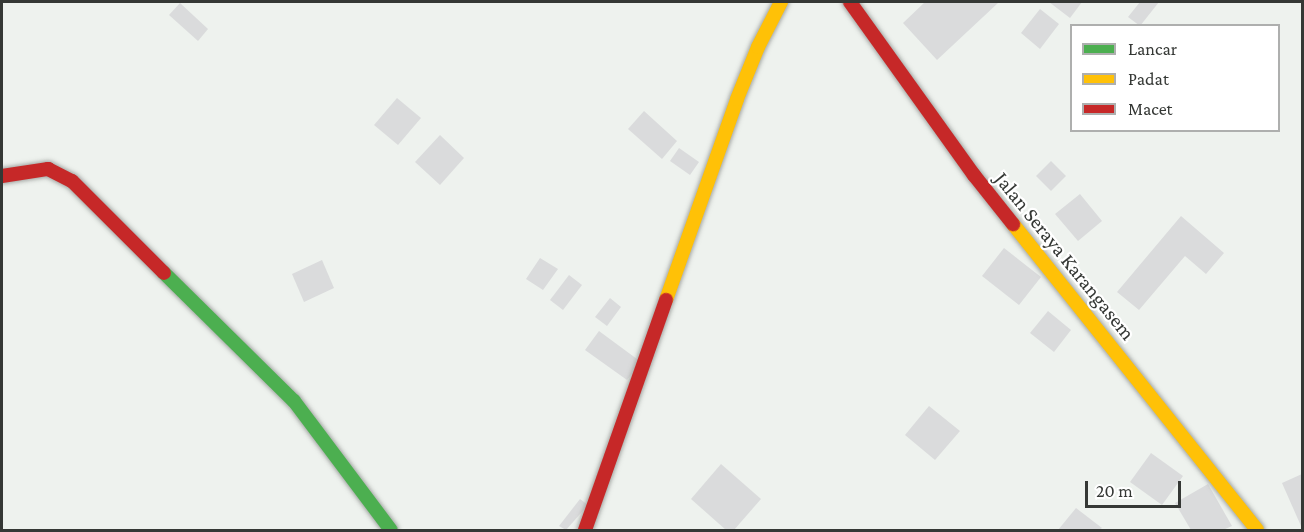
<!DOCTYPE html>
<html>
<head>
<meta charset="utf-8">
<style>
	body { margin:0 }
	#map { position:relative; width:1304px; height:532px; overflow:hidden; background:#eef2ee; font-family:"Crimson Pro",serif }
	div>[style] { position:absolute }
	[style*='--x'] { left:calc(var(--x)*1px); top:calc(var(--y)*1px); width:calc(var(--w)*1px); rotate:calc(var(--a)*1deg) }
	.building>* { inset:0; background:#dadbdc }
	.roads { filter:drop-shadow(0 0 2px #a7aaa7) drop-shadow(0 0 2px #a7aaa7) }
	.fast>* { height:14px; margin:-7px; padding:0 7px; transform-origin:7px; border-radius:7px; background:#4caf50 }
	.slow>* { height:14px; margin:-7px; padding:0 7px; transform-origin:7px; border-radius:7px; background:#ffc107 }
	.jam>* { height:14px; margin:-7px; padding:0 7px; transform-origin:7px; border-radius:7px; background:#c62828 }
	span { translate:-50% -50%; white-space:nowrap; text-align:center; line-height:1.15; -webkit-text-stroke:4.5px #fff; paint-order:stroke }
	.street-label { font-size:21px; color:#353835 }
	.frame { position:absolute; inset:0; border:3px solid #353835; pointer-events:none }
	.legend { position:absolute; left:1070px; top:24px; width:210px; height:108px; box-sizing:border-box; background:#fff; border:2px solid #aeafae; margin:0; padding:8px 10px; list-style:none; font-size:18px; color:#353835 }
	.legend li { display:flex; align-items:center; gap:12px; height:30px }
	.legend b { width:30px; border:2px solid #aeafae }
	.scale { position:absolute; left:1085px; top:481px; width:96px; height:27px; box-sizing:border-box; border:3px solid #353835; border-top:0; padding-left:8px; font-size:18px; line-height:21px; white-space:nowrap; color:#353835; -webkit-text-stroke:4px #fff; paint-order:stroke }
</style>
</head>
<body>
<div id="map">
	<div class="building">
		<i style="clip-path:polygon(925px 2px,997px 2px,998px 3px,937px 60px,903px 23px)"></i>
		<i style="clip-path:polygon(1049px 2px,1082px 2px,1070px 18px)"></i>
		<i style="clip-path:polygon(1140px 2px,1159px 2px,1140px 26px,1128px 17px)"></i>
		<i style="clip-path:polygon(180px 3px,208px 29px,198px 41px,169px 15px)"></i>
		<i style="clip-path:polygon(1040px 9px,1059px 24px,1040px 49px,1021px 33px)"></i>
		<i style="clip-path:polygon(397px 98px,421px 118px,398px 145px,374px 125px)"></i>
		<i style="clip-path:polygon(644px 111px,677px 141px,662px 159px,628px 129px)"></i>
		<i style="clip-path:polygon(440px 135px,464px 158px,440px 185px,415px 162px)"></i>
		<i style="clip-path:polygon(679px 148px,699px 162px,690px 175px,670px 161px)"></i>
		<i style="clip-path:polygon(1051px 161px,1066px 176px,1051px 191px,1036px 176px)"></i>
		<i style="clip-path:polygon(1080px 194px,1102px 221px,1078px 241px,1055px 214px)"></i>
		<i style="clip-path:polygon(1181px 216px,1224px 253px,1206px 274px,1185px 256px,1139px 310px,1117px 292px)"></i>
		<i style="clip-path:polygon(1004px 248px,1041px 277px,1019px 305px,982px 276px)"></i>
		<i style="clip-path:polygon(540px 258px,558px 269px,543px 290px,526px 279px)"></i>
		<i style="clip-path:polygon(322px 260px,334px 288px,304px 302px,292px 274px)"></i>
		<i style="clip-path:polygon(569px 275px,582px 285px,563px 310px,550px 300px)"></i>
		<i style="clip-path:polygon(610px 298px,621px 307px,607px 326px,595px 317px)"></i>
		<i style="clip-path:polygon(1048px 311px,1071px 330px,1054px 352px,1030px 333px)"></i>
		<i style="clip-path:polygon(599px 331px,641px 362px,627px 380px,585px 350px)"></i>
		<i style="clip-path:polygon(929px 406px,960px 431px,935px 460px,905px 435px)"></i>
		<i style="clip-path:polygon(1151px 453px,1183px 476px,1162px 505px,1130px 482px)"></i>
		<i style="clip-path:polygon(721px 464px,761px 499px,734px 530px,726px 530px,691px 499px)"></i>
		<i style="clip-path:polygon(1302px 474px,1302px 525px,1301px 526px,1282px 483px)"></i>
		<i style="clip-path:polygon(1208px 484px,1232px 526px,1223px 530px,1191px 530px,1175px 503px)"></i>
		<i style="clip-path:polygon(580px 499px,588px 505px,566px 530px,559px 526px)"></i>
		<i style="clip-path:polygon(1076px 508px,1102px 528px,1099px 530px,1058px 530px)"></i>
	</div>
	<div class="roads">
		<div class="fast">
			<i style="--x:164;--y:273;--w:182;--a:44.6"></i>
			<i style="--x:294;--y:401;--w:161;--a:53.1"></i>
		</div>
		<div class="slow">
			<i style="--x:1013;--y:224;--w:391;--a:51.4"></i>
			<i style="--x:666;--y:300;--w:213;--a:-70.5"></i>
			<i style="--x:737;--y:99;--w:56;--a:-68"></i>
			<i style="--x:758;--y:47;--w:51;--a:-62.9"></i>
		</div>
		<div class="jam">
			<i style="--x:850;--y:2;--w:213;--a:54.4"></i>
			<i style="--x:974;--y:175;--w:63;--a:51.5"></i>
			<i style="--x:2;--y:176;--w:47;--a:-8.7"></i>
			<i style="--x:48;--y:169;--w:27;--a:27"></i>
			<i style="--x:72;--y:181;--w:130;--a:45"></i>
			<i style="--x:585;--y:530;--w:244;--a:-70.6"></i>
		</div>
	</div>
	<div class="street-label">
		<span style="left:1065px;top:256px;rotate:51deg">Jalan Seraya Karangasem</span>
	</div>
	<div class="frame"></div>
	<ul class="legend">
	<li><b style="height:8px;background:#4caf50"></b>Lancar</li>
	<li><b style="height:8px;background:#ffc107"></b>Padat</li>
	<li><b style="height:8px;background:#c62828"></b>Macet</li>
	</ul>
	<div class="scale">20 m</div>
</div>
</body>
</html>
